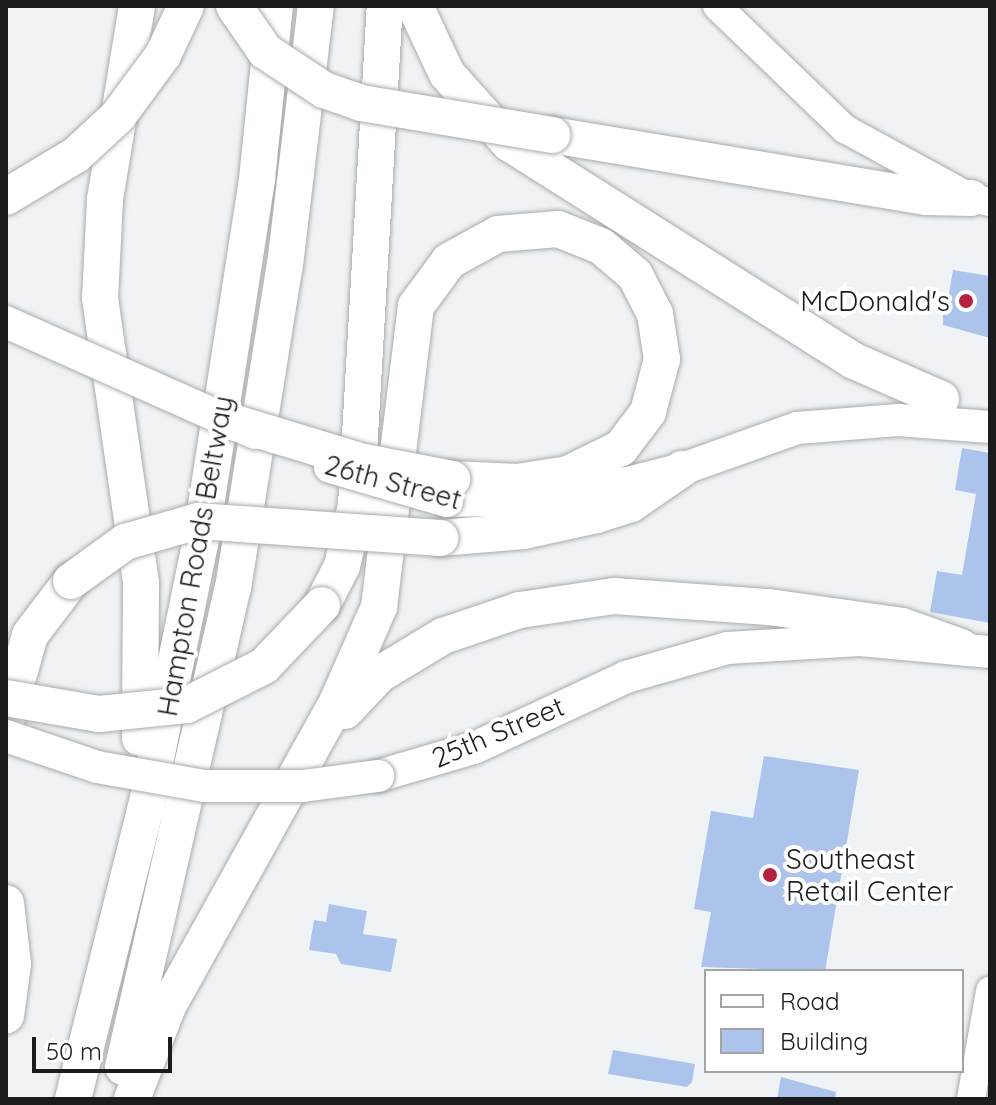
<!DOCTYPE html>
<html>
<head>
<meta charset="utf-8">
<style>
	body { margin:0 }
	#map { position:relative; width:996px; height:1105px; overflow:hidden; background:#eff3f5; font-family:Quicksand,sans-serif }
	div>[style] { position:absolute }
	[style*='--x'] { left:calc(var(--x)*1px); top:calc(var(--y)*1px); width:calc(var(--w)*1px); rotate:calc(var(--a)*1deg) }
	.building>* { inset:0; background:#acc3eb }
	.roads { filter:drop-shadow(0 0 2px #a8abad) drop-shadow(0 0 2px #a8abad) }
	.secondary>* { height:28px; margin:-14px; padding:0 14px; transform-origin:14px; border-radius:14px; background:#fff }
	.primary>* { height:32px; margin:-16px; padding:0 16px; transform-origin:16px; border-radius:16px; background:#fff }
	.motorway>* { height:36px; margin:-18px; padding:0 18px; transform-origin:18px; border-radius:18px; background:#fff }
	.bridges { filter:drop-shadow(0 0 2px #a8abad) drop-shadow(0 0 2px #a8abad) }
	.primary-bridge>* { height:32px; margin:-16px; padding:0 16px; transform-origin:16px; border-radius:16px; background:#fff }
	.motorway-bridge>* { height:36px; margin:-18px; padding:0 18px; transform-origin:18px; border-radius:18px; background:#fff }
	.dots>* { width:22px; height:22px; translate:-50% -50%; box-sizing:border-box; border:4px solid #fff; border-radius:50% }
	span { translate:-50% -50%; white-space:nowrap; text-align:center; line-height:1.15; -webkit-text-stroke:8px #fff; paint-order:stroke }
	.poi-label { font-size:28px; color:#1b1c1d }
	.right { translate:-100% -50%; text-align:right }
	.left { translate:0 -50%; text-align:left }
	.street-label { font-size:28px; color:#1b1c1d }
	.frame { position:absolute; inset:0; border:8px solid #1b1c1d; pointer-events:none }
	.legend { position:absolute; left:704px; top:969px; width:260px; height:104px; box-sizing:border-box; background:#fff; border:2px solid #a4a4a5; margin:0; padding:10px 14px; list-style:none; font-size:24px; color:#1b1c1d }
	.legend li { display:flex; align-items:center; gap:16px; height:40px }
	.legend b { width:40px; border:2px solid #a4a4a5 }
	.scale { position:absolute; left:32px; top:1037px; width:140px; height:36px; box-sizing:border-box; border:4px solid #1b1c1d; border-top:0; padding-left:10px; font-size:24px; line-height:28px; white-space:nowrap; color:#1b1c1d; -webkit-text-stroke:6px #fff; paint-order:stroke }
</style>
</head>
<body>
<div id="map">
	<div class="building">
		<i style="clip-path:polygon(953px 270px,990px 276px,990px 338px,943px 325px,943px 293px,949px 294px)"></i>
		<i style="clip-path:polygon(962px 448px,990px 453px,990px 623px,930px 612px,937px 571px,962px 575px,976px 494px,955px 490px)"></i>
		<i style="clip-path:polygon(764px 756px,859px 770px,825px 971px,701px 967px,711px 912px,694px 909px,711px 811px,753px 818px)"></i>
		<i style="clip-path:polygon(329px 904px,367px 911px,363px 934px,397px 939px,391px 972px,341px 964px,336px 954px,309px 950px,314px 920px,326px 922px)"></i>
		<i style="clip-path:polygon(613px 1050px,695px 1064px,692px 1082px,687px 1087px,608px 1074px)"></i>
		<i style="clip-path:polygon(781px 1077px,836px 1092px,835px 1099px,777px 1099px)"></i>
	</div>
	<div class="roads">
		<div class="secondary">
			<i style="--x:717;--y:6;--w:178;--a:43.9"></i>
			<i style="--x:845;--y:129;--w:144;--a:28.7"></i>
			<i style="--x:971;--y:198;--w:19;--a:12"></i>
			<i style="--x:971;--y:1099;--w:110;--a:-80"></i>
		</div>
		<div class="primary">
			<i style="--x:447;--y:501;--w:122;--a:-1.4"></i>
			<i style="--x:569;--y:498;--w:117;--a:-14.4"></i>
			<i style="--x:682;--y:469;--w:122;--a:-19.6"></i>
			<i style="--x:797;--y:428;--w:101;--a:-4.5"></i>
			<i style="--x:898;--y:420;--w:92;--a:4.4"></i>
			<i style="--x:378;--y:776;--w:100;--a:-16.3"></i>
			<i style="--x:474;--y:748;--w:168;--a:-25"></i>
			<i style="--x:626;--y:677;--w:105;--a:-16"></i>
			<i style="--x:727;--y:648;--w:133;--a:-3.4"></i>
			<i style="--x:860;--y:640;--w:131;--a:5.3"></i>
		</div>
		<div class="motorway">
			<i style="--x:137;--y:6;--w:197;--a:99.4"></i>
			<i style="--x:105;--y:200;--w:98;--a:92.9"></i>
			<i style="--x:100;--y:298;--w:288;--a:81.8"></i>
			<i style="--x:141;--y:583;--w:155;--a:90.4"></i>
			<i style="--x:415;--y:6;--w:75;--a:64.8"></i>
			<i style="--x:447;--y:74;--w:93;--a:48.1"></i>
			<i style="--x:509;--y:143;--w:408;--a:32.3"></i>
			<i style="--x:854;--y:361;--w:95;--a:23.6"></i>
			<i style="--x:552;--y:135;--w:379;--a:9.4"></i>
			<i style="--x:926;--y:197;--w:45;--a:1.3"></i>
			<i style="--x:440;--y:538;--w:84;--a:-4.8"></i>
			<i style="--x:524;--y:531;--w:75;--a:-12.4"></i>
			<i style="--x:597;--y:515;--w:36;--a:-18"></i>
			<i style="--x:631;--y:504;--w:62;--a:-34.5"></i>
			<i style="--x:322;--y:605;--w:44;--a:-62.9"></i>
			<i style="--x:342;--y:566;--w:63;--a:-77.1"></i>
			<i style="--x:356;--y:505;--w:500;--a:-86.7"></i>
			<i style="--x:345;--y:711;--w:51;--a:-46.6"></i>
			<i style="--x:380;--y:674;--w:74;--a:-31.1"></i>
			<i style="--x:443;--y:636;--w:81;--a:-18.7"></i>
			<i style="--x:520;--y:610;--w:95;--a:-8.5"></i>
			<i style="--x:614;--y:596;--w:155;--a:4.1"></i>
			<i style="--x:769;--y:607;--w:134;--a:8.1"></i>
			<i style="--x:902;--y:626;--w:63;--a:19.6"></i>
			<i style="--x:6;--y:721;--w:89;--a:-74.4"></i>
			<i style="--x:30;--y:635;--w:68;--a:-52.8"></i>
			<i style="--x:6;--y:903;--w:61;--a:83.5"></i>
			<i style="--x:13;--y:964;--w:52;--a:97.7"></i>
			<i style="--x:123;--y:1067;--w:491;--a:-77.1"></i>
			<i style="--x:233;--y:588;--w:327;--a:-80.9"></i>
			<i style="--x:285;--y:265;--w:261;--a:-83.2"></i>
			<i style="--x:73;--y:1099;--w:301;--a:-76"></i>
			<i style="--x:146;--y:807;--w:268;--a:-78.4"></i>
			<i style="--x:200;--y:544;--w:369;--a:-81.1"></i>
			<i style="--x:257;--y:179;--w:174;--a:-84.1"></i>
			<i style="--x:132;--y:1099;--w:100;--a:-68.8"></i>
			<i style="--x:168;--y:1006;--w:350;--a:-60.9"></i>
			<i style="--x:338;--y:700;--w:102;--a:-66.2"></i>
			<i style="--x:379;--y:607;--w:303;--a:-83"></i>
			<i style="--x:416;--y:306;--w:56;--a:-53.7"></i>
			<i style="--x:449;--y:261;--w:56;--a:-28.9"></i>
			<i style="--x:498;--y:234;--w:60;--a:-4.8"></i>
			<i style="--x:558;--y:229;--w:46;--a:21.6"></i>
			<i style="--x:601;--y:246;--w:45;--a:40.5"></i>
			<i style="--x:635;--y:275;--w:44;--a:62.9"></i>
			<i style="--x:655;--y:314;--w:46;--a:81.2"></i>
			<i style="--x:662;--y:359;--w:55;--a:104.8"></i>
			<i style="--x:648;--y:412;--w:45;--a:126.9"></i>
			<i style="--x:621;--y:448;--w:59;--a:153.9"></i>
			<i style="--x:568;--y:474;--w:51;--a:170.9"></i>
			<i style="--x:518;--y:482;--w:66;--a:-177.4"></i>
		</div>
	</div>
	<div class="bridges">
		<div class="primary-bridge">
			<i style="--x:6;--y:322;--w:273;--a:24"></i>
			<i style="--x:330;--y:467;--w:122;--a:16.2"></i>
			<i style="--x:6;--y:736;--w:96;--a:18.8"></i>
			<i style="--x:97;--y:767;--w:109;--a:10.1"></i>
			<i style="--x:204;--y:786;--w:99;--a:0"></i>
			<i style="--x:303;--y:786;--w:76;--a:-7.6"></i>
		</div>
		<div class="motorway-bridge">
			<i style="--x:234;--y:6;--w:55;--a:55.4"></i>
			<i style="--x:265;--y:51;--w:71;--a:33.5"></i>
			<i style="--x:324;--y:90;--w:39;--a:19"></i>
			<i style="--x:361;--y:103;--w:194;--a:9.5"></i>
			<i style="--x:6;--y:197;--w:82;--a:-31"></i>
			<i style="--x:76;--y:155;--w:57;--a:-42.9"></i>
			<i style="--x:118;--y:116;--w:76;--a:-53.6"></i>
			<i style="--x:163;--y:55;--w:54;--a:-64.9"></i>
			<i style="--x:232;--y:422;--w:138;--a:16.9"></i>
			<i style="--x:364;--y:462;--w:90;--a:10.9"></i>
			<i style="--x:71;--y:581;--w:67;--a:-35.8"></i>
			<i style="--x:125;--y:542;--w:76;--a:-16"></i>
			<i style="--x:198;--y:521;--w:243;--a:4"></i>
			<i style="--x:6;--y:698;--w:94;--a:9.8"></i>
			<i style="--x:99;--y:714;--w:88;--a:-5.8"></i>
			<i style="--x:187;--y:705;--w:86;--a:-26.9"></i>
			<i style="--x:264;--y:666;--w:84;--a:-46.4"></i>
		</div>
	</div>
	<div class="dots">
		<i style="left:966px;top:301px;background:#b52241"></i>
		<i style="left:770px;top:875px;background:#b52241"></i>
	</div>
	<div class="poi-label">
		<span class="right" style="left:950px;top:301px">McDonald's</span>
		<span class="left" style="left:786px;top:875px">Southeast<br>Retail Center</span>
	</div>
	<div class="street-label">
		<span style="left:393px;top:482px;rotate:15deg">26th Street</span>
		<span style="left:195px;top:556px;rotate:-80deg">Hampton Roads Beltway</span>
		<span style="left:498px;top:732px;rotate:-23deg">25th Street</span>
	</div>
	<div class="frame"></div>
	<ul class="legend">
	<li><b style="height:10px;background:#fff"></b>Road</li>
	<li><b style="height:22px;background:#acc3eb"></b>Building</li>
	</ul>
	<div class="scale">50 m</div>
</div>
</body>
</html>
